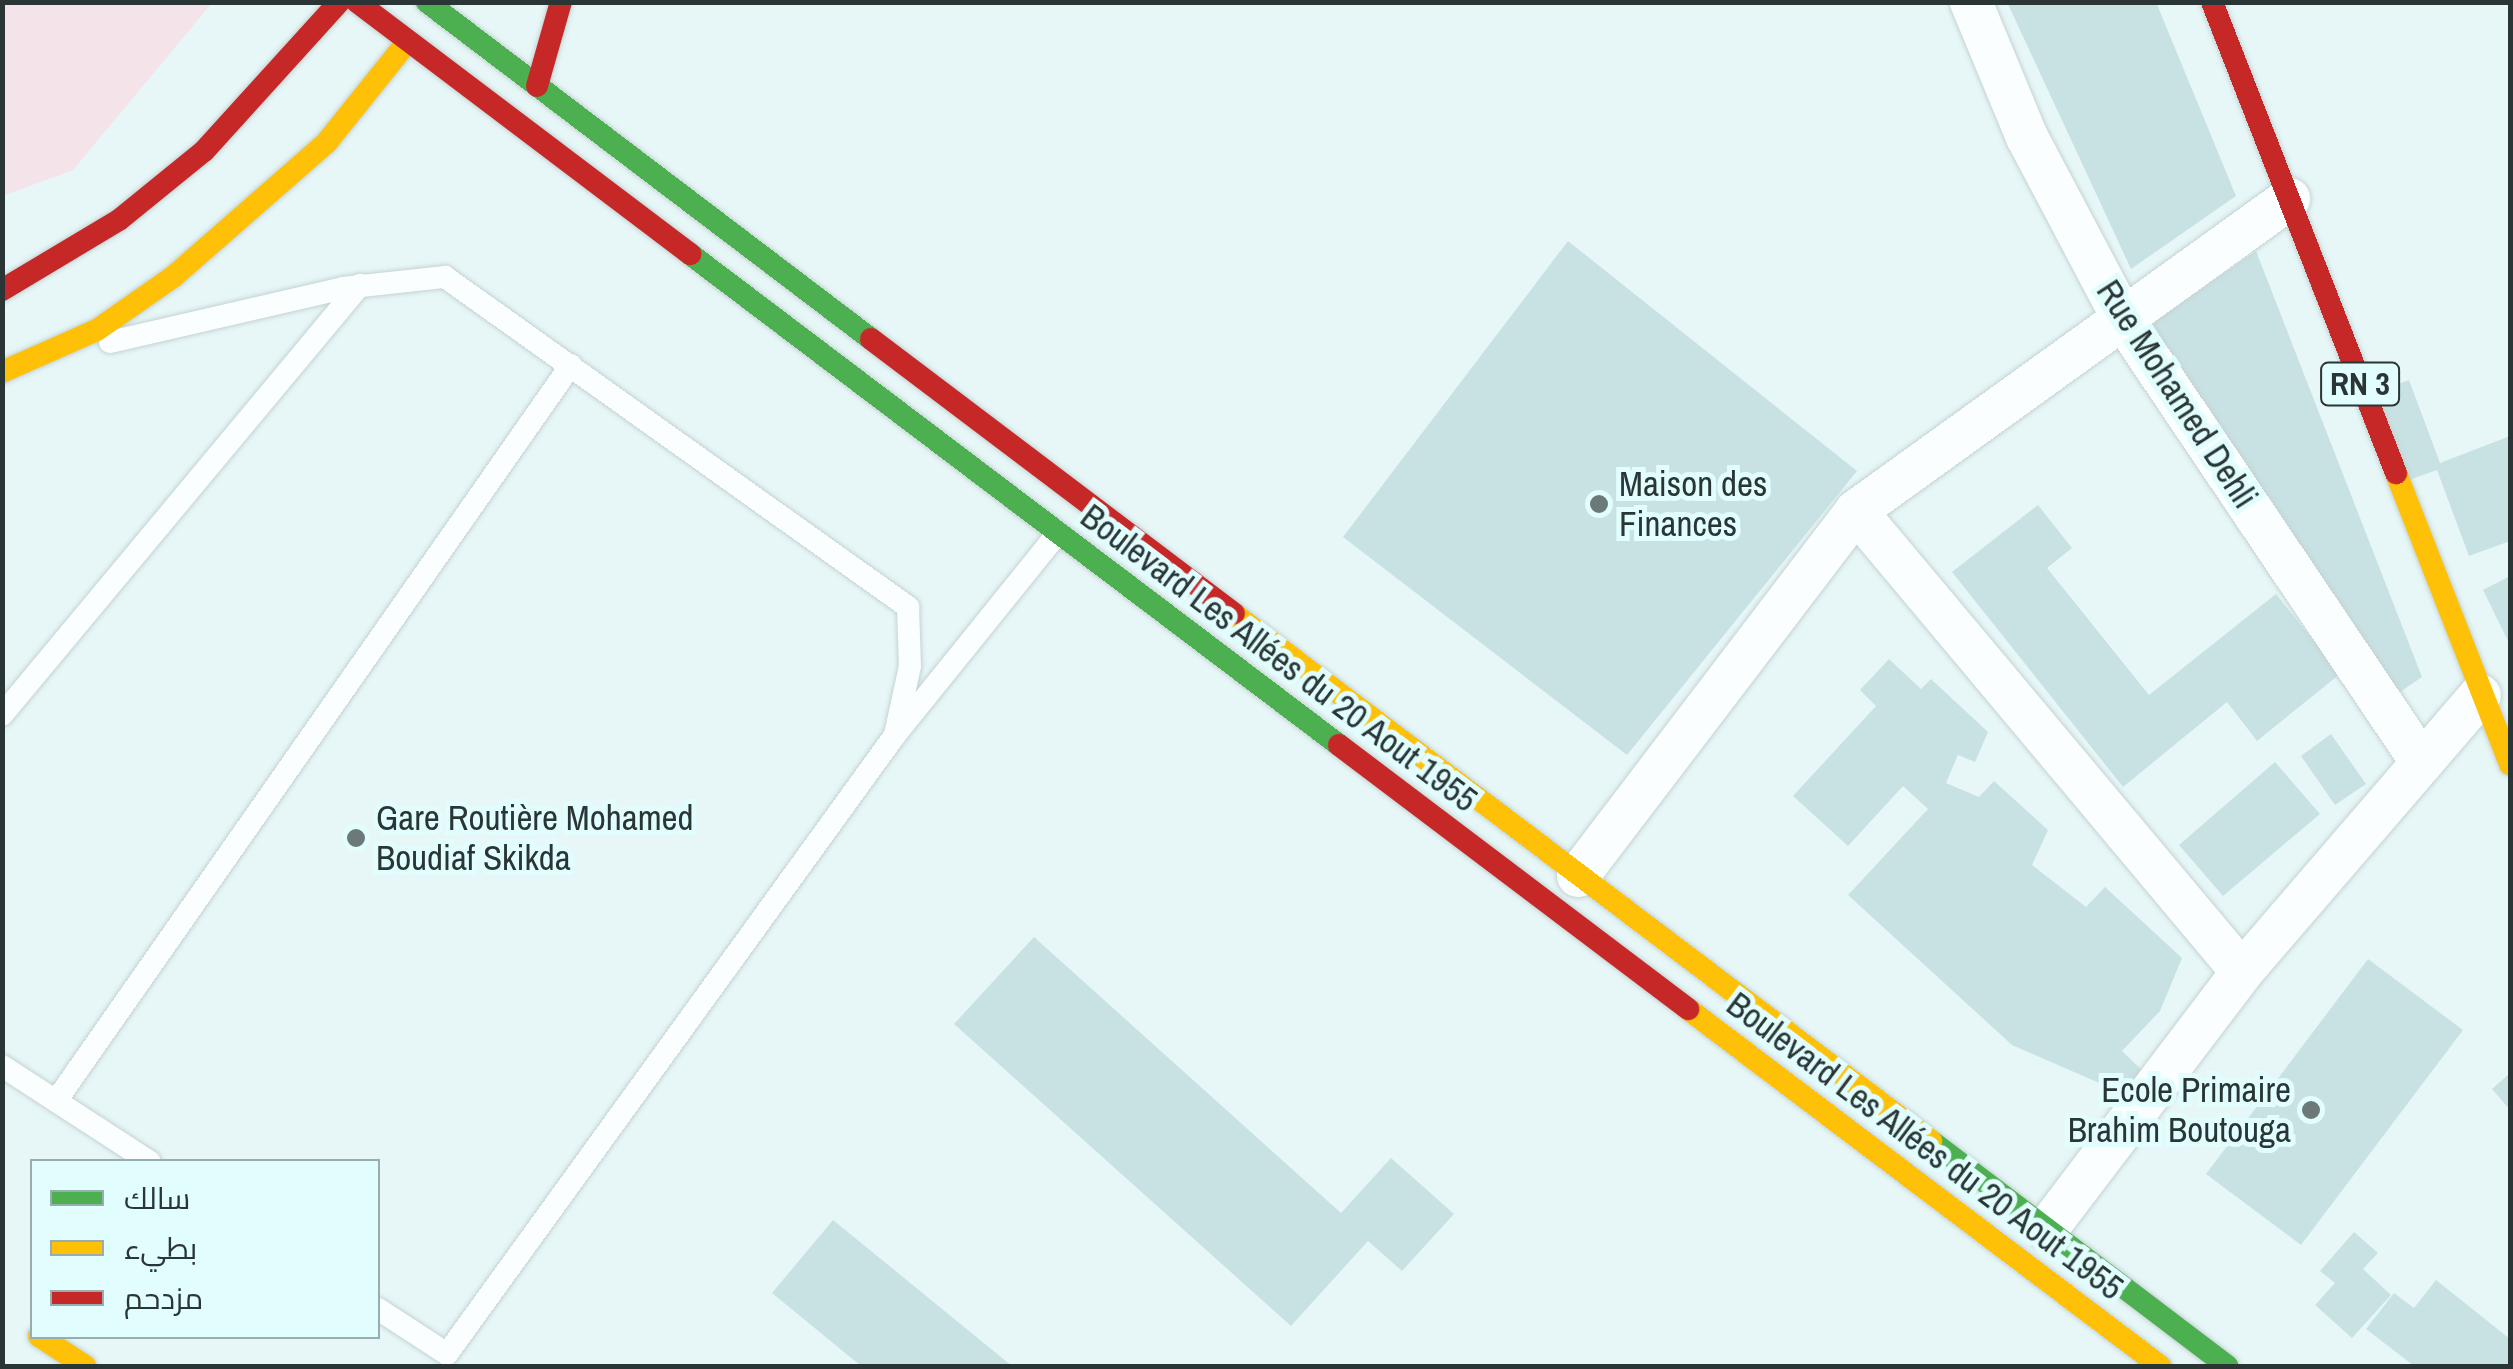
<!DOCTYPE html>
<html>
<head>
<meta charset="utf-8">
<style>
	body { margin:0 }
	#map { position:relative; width:2513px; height:1369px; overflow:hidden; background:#e7f7f8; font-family:"Archivo Narrow",Cairo,sans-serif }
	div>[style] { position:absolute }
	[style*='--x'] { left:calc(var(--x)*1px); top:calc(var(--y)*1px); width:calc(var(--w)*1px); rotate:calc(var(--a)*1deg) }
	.green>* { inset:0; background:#f4e4ea }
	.building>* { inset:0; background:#c8e2e3 }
	.roads { filter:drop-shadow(0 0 2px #c5d2d2) drop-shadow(0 0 2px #c5d2d2) }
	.lane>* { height:22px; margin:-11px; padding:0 11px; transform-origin:11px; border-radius:11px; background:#fbfefe }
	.street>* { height:42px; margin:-21px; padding:0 21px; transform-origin:21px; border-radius:21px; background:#fbfefe }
	.fast>* { height:22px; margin:-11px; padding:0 11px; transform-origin:11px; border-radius:11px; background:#4caf50 }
	.slow>* { height:22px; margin:-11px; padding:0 11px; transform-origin:11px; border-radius:11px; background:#ffc107 }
	.jam>* { height:22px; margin:-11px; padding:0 11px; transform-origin:11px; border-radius:11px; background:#c62828 }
	.dots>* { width:28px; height:28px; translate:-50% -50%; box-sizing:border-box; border:5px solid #e1fdfe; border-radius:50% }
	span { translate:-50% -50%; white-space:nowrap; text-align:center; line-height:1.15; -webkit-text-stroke:10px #e1fdfe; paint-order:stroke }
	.shield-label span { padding:2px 8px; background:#e1fdfe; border:2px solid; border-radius:8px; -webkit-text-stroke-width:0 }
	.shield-label { font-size:32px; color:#2a3535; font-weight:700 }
	.street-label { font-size:35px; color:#2a3535 }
	.poi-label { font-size:35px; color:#2a3535 }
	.left { translate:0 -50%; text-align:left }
	.right { translate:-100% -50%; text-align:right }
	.frame { position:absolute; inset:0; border:5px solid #2a3535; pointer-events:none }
	.legend { position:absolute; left:30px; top:1159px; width:350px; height:180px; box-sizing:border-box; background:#e1fdfe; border:2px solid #98adae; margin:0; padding:12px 18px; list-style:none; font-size:30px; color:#2a3535 }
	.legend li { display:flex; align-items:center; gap:20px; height:50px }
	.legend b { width:50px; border:2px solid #98adae }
</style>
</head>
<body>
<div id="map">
	<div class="green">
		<i style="clip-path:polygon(3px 2px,212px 2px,212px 3px,73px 170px,3px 196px)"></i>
	</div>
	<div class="building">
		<i style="clip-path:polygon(2007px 2px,2156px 2px,2236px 196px,2131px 269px)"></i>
		<i style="clip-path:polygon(1568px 241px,1857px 471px,1627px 755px,1343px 537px)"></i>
		<i style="clip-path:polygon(2256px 251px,2422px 677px,2397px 694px,2141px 331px)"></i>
		<i style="clip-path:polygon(2409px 380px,2440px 463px,2510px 436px,2510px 541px,2469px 556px,2437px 470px,2409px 480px,2376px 392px)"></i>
		<i style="clip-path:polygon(2038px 505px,2072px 548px,2047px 568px,2149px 695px,2276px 594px,2340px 674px,2257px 741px,2227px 702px,2123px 787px,1952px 572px)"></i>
		<i style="clip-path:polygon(2510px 576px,2510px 645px,2483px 590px)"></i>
		<i style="clip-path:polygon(1889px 659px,1921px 689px,1931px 679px,1988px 732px,1975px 762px,1958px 755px,1946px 783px,1979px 797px,1994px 781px,2048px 830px,2032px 865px,2086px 907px,2105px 887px,2182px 958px,2160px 1011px,2122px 1051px,2146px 1074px,2136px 1099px,2012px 1045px,1848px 895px,1928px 809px,1903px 786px,1848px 846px,1793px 796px,1876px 706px,1860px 690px)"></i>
		<i style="clip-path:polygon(2331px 734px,2366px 784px,2335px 805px,2301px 756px)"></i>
		<i style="clip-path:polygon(2275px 762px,2320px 814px,2223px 896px,2179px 845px)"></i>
		<i style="clip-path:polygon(1034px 937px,1341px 1213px,1391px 1158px,1454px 1214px,1402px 1271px,1368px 1241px,1291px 1326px,954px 1024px)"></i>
		<i style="clip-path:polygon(2368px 959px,2463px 1030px,2301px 1245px,2206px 1174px)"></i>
		<i style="clip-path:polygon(2510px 1073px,2510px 1110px,2492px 1089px)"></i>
		<i style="clip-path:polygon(833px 1220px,1012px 1366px,861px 1366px,772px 1293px)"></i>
		<i style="clip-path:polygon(2354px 1232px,2378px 1253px,2363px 1269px,2391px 1295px,2352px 1338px,2315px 1305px,2335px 1283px,2320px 1271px)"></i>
		<i style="clip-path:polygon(2436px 1280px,2510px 1339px,2510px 1366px,2414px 1366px,2366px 1329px,2394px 1293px,2414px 1308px)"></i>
	</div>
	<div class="roads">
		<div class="lane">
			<i style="--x:110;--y:342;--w:239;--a:-13"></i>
			<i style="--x:343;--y:288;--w:103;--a:-6.2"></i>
			<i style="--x:445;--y:277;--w:569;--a:35.48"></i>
			<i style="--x:908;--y:607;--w:59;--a:88.1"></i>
			<i style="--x:910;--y:666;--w:71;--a:102.3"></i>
			<i style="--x:2;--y:715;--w:560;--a:-50.22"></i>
			<i style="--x:2;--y:1066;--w:176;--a:33"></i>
			<i style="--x:56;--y:1101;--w:898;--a:-55.02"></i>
			<i style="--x:378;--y:1309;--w:82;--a:33.1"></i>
			<i style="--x:447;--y:1354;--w:764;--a:-54.1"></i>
			<i style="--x:895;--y:735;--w:258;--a:-51.1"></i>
		</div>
		<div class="street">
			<i style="--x:1971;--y:2;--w:146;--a:67.5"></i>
			<i style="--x:2027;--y:137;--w:206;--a:62.2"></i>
			<i style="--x:2123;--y:319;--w:535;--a:56.04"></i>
			<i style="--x:1856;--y:511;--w:601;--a:50.06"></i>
			<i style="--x:1578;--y:876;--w:459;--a:-52.7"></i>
			<i style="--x:1856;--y:511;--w:534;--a:-35.77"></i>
			<i style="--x:2047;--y:1229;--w:323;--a:-52.8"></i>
			<i style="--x:2242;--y:972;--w:365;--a:-49.3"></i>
		</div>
		<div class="fast">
			<i style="--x:427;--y:2;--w:557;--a:37.2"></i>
			<i style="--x:690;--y:254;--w:814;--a:37.11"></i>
			<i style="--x:1931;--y:1141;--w:372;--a:37.2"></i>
		</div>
		<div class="slow">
			<i style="--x:2;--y:372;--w:104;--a:-23.9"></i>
			<i style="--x:97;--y:330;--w:93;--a:-34.9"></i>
			<i style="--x:173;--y:277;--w:205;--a:-41.2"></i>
			<i style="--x:327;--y:142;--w:129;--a:-51.3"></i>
			<i style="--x:2396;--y:473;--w:313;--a:68.6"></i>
			<i style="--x:1234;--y:614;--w:874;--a:37.09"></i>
			<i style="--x:1688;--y:1009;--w:592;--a:37.1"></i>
			<i style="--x:39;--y:1336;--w:55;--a:33.1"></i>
		</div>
		<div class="jam">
			<i style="--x:357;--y:2;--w:418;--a:37.1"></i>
			<i style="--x:2212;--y:2;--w:506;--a:68.66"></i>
			<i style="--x:537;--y:86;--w:87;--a:-74.1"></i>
			<i style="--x:2;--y:290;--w:136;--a:-30.9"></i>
			<i style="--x:119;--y:220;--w:109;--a:-39.1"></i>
			<i style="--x:204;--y:151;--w:201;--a:-47.8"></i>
			<i style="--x:871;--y:339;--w:455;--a:37.1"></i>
			<i style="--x:1339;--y:745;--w:438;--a:37.1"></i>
		</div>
	</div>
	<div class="dots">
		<i style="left:1599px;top:504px;background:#6c7979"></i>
		<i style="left:356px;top:838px;background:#6c7979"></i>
		<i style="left:2311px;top:1110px;background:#6c7979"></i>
	</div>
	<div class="shield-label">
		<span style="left:2360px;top:384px">RN 3</span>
	</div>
	<div class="street-label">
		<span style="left:2177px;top:394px;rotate:57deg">Rue Mohamed Dehli</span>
		<span style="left:1279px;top:658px;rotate:37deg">Boulevard Les Allées du 20 Aout 1955</span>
		<span style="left:1925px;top:1146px;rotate:37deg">Boulevard Les Allées du 20 Aout 1955</span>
	</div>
	<div class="poi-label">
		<span class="left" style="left:1619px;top:504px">Maison des<br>Finances</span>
		<span class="left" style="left:376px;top:838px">Gare Routière Mohamed<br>Boudiaf Skikda</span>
		<span class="right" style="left:2291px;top:1110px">Ecole Primaire<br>Brahim Boutouga</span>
	</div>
	<div class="frame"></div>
	<ul class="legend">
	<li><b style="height:12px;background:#4caf50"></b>سالك</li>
	<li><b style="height:12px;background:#ffc107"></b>بطيء</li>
	<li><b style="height:12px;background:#c62828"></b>مزدحم</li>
	</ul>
</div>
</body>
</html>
